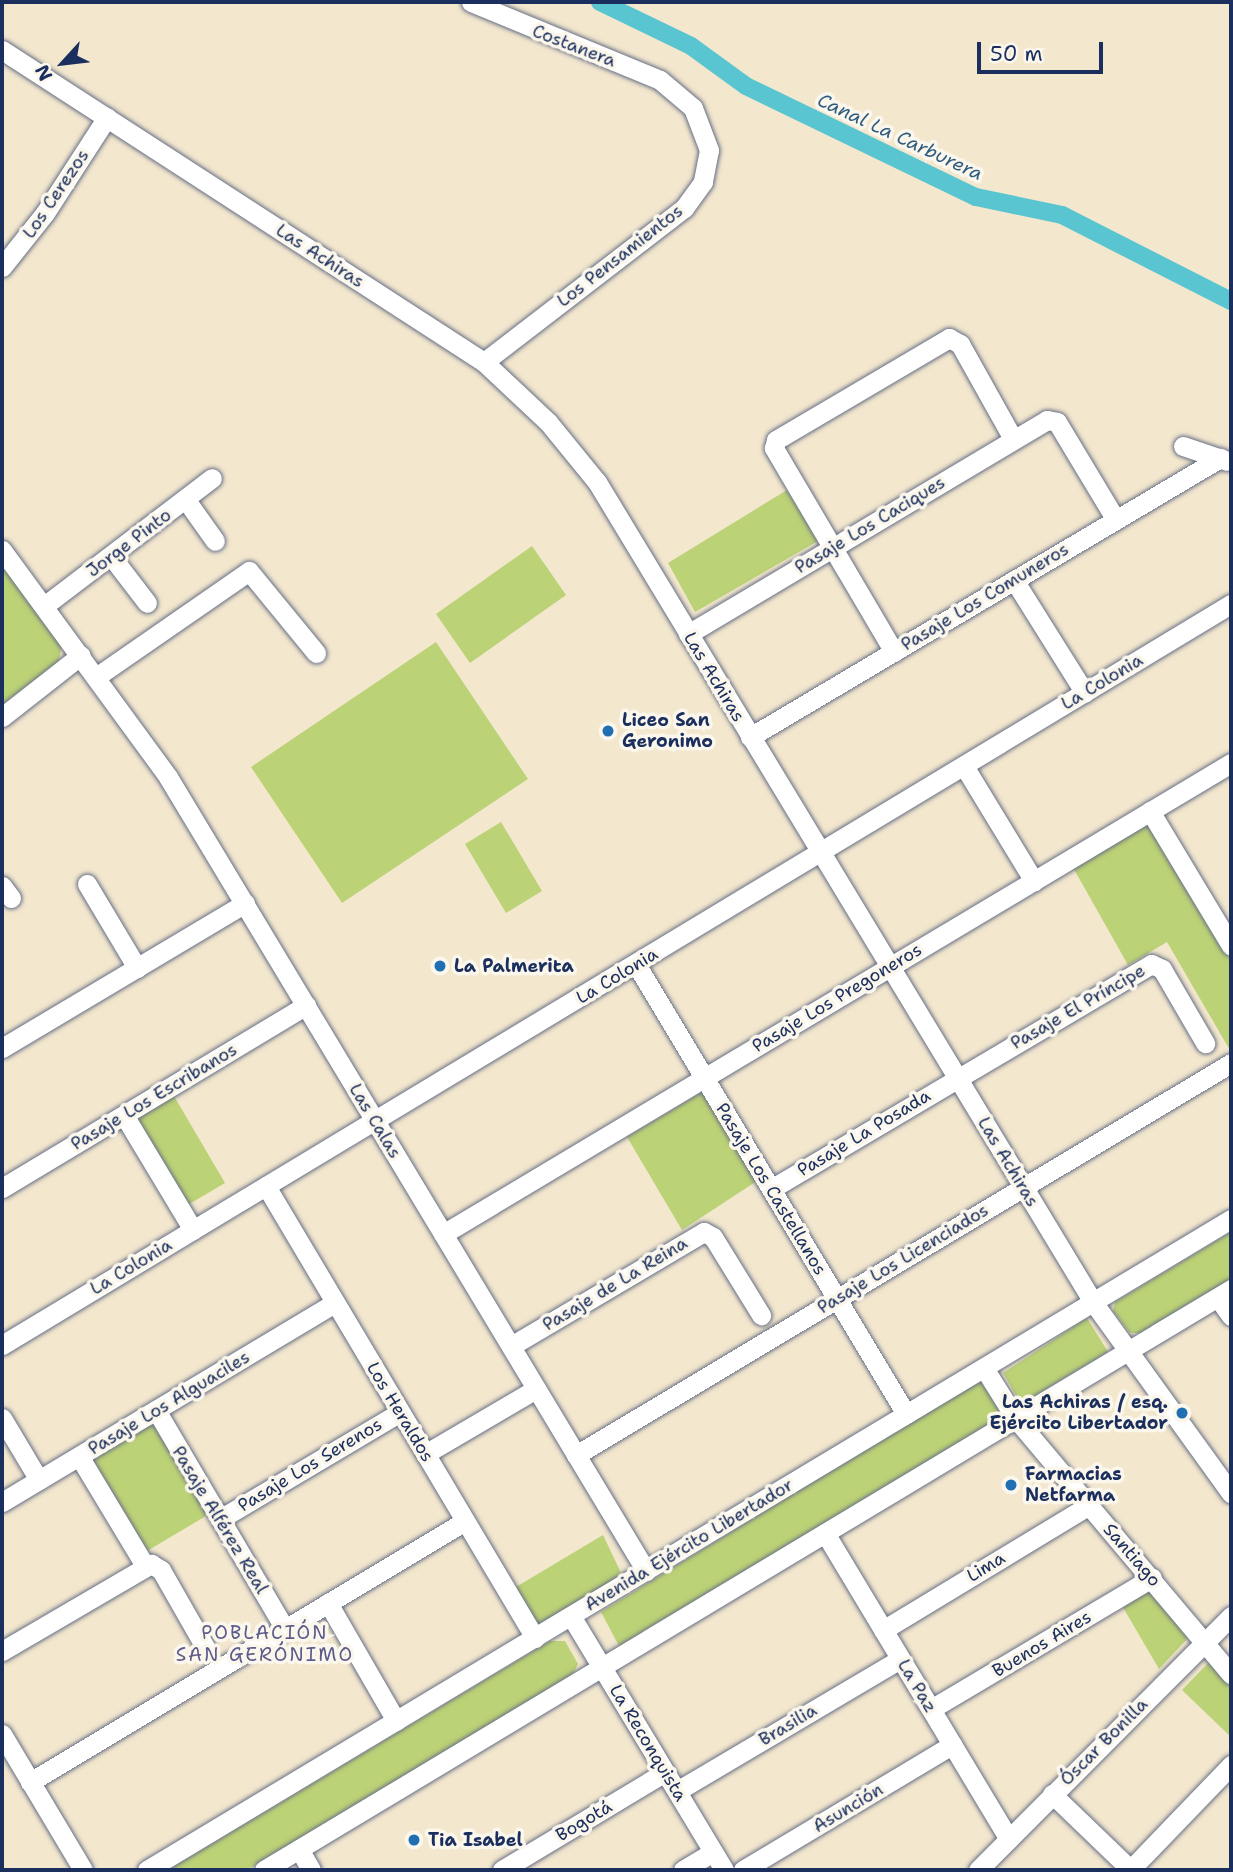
<!DOCTYPE html>
<html>
<head>
<meta charset="utf-8">
<style>
	body { margin:0 }
	#map { position:relative; width:1233px; height:1872px; overflow:hidden; background:#f3e7ce; font-family:"Shantell Sans",sans-serif }
	div>[style] { position:absolute }
	[style*='--x'] { left:calc(var(--x)*1px); top:calc(var(--y)*1px); width:calc(var(--w)*1px); rotate:calc(var(--a)*1deg) }
	.green>* { inset:0; background:#bcd276 }
	.canal>* { height:18px; margin:-9px; padding:0 9px; transform-origin:9px; border-radius:9px; background:#59c5d1 }
	.roads { filter:drop-shadow(0 0 2px #676f85) drop-shadow(0 0 2px #676f85) }
	.minor>* { height:19px; margin:-9.5px; padding:0 9.5px; transform-origin:9.5px; border-radius:9.5px; background:#fff }
	.dots>* { width:19px; height:19px; translate:-50% -50%; box-sizing:border-box; border:4px solid #fbf7ec; border-radius:50% }
	span { translate:-50% -50%; white-space:nowrap; text-align:center; line-height:1.15; -webkit-text-stroke:7px #fbf7ec; paint-order:stroke }
	.street-label { font-size:18px; color:#1b2f5e }
	.poi-label { font-size:18px; color:#1b2f5e; font-weight:700 }
	.left { translate:0 -50%; text-align:left }
	.right { translate:-100% -50%; text-align:right }
	.water-label { font-size:19px; color:#2e5c80; font-style:italic }
	.neighbourhood-label { font-size:19px; color:#5c5b8b; letter-spacing:2px }
	.frame { position:absolute; inset:0; border:4px solid #1b2f5e; pointer-events:none }
	.north { position:absolute; left:28px; top:28px; width:70px; height:70px; -webkit-text-stroke:5px #fbf7ec; paint-order:stroke; rotate:243deg; font-size:19px; font-weight:700; line-height:28px; text-align:center; color:#1b2f5e }
	.north::after { content:''; display:block; margin:auto; width:24px; height:32px; background:#1b2f5e; clip-path:polygon(50% 0,100% 100%,50% 72%,0 100%) }
	.scale { position:absolute; left:977px; top:42px; width:126px; height:32px; box-sizing:border-box; border:4px solid #1b2f5e; border-top:0; padding-left:9px; font-size:21px; line-height:24px; white-space:nowrap; color:#1b2f5e; -webkit-text-stroke:5px #fbf7ec; paint-order:stroke }
</style>
</head>
<body>
<div id="map">
	<div class="green">
		<i style="clip-path:polygon(787px 490px,818px 541px,695px 612px,668px 563px)"></i>
		<i style="clip-path:polygon(532px 546px,566px 595px,470px 663px,436px 614px)"></i>
		<i style="clip-path:polygon(2px 562px,62px 643px,59px 661px,2px 705px)"></i>
		<i style="clip-path:polygon(436px 642px,528px 779px,342px 903px,251px 767px)"></i>
		<i style="clip-path:polygon(1150px 817px,1231px 954px,1231px 1052px,1167px 942px,1128px 965px,1071px 864px)"></i>
		<i style="clip-path:polygon(501px 822px,542px 891px,506px 913px,465px 844px)"></i>
		<i style="clip-path:polygon(705px 1090px,760px 1179px,682px 1230px,627px 1137px)"></i>
		<i style="clip-path:polygon(174px 1096px,225px 1183px,186px 1206px,136px 1120px)"></i>
		<i style="clip-path:polygon(1231px 1232px,1231px 1280px,1143px 1333px,1130px 1333px,1113px 1311px,1115px 1302px)"></i>
		<i style="clip-path:polygon(1087px 1318px,1108px 1352px,1021px 1404px,1003px 1373px)"></i>
		<i style="clip-path:polygon(980px 1379px,1004px 1417px,619px 1646px,601px 1612px)"></i>
		<i style="clip-path:polygon(160px 1424px,211px 1513px,147px 1551px,93px 1460px,150px 1425px)"></i>
		<i style="clip-path:polygon(603px 1535px,623px 1577px,540px 1629px,516px 1587px)"></i>
		<i style="clip-path:polygon(1150px 1586px,1189px 1637px,1159px 1669px,1121px 1604px)"></i>
		<i style="clip-path:polygon(550px 1641px,565px 1641px,578px 1664px,571px 1678px,247px 1870px,168px 1870px)"></i>
		<i style="clip-path:polygon(1213px 1658px,1231px 1682px,1231px 1737px,1182px 1690px)"></i>
	</div>
	<div class="canal">
		<i style="--x:600;--y:2;--w:101;--a:25.8"></i>
		<i style="--x:691;--y:46;--w:68;--a:36"></i>
		<i style="--x:746;--y:86;--w:255;--a:25.8"></i>
		<i style="--x:976;--y:197;--w:88;--a:11.8"></i>
		<i style="--x:1062;--y:215;--w:190;--a:27"></i>
	</div>
	<div class="roads">
		<div class="minor">
			<i style="--x:471;--y:2;--w:204;--a:22.4"></i>
			<i style="--x:660;--y:80;--w:43;--a:40.3"></i>
			<i style="--x:693;--y:108;--w:45;--a:69.1"></i>
			<i style="--x:709;--y:150;--w:33;--a:101"></i>
			<i style="--x:703;--y:182;--w:32;--a:126"></i>
			<i style="--x:684;--y:208;--w:252;--a:142.4"></i>
			<i style="--x:2;--y:50;--w:574;--a:32.92"></i>
			<i style="--x:484;--y:362;--w:88;--a:43.2"></i>
			<i style="--x:548;--y:422;--w:77;--a:50.8"></i>
			<i style="--x:597;--y:482;--w:958;--a:58.83"></i>
			<i style="--x:1093;--y:1302;--w:236;--a:54.2"></i>
			<i style="--x:2;--y:267;--w:69;--a:-51.5"></i>
			<i style="--x:45;--y:213;--w:114;--a:-57.1"></i>
			<i style="--x:1183;--y:446;--w:46;--a:18.8"></i>
			<i style="--x:186;--y:500;--w:50;--a:54.7"></i>
			<i style="--x:2;--y:550;--w:281;--a:53.8"></i>
			<i style="--x:168;--y:777;--w:927;--a:58.95"></i>
			<i style="--x:111;--y:556;--w:59;--a:52.5"></i>
			<i style="--x:1014;--y:580;--w:133;--a:57.9"></i>
			<i style="--x:44;--y:606;--w:211;--a:-37.3"></i>
			<i style="--x:688;--y:634;--w:418;--a:-30.8"></i>
			<i style="--x:1047;--y:420;--w:10;--a:11"></i>
			<i style="--x:1057;--y:422;--w:114;--a:59"></i>
			<i style="--x:894;--y:652;--w:237;--a:-120.5"></i>
			<i style="--x:774;--y:448;--w:8;--a:-76"></i>
			<i style="--x:776;--y:440;--w:201;--a:-30.5"></i>
			<i style="--x:949;--y:338;--w:13;--a:29"></i>
			<i style="--x:960;--y:344;--w:109;--a:60.8"></i>
			<i style="--x:96;--y:677;--w:186;--a:-34.7"></i>
			<i style="--x:249;--y:571;--w:106;--a:50.7"></i>
			<i style="--x:2;--y:717;--w:100;--a:-38.1"></i>
			<i style="--x:750;--y:737;--w:547;--a:-30.69"></i>
			<i style="--x:964;--y:766;--w:135;--a:58.7"></i>
			<i style="--x:1150;--y:811;--w:157;--a:59"></i>
			<i style="--x:87;--y:884;--w:98;--a:59.2"></i>
			<i style="--x:2;--y:886;--w:15;--a:53"></i>
			<i style="--x:636;--y:964;--w:525;--a:59.04"></i>
			<i style="--x:2;--y:1048;--w:283;--a:-30.8"></i>
			<i style="--x:124;--y:1115;--w:134;--a:59"></i>
			<i style="--x:266;--y:1186;--w:526;--a:59.24"></i>
			<i style="--x:2;--y:1188;--w:355;--a:-31"></i>
			<i style="--x:771;--y:1189;--w:442;--a:-30.6"></i>
			<i style="--x:1151;--y:964;--w:12;--a:24"></i>
			<i style="--x:1162;--y:969;--w:86;--a:59.8"></i>
			<i style="--x:443;--y:1234;--w:918;--a:-30.87"></i>
			<i style="--x:1218;--y:1298;--w:22;--a:54"></i>
			<i style="--x:2;--y:1345;--w:1435;--a:-31.09"></i>
			<i style="--x:511;--y:1346;--w:224;--a:-30.6"></i>
			<i style="--x:704;--y:1232;--w:10;--a:29"></i>
			<i style="--x:713;--y:1237;--w:92;--a:58.4"></i>
			<i style="--x:984;--y:1368;--w:60;--a:57.9"></i>
			<i style="--x:1016;--y:1419;--w:334;--a:49.9"></i>
			<i style="--x:156;--y:1410;--w:254;--a:59.5"></i>
			<i style="--x:2;--y:1418;--w:72;--a:59.2"></i>
			<i style="--x:425;--y:1454;--w:129;--a:-30.4"></i>
			<i style="--x:576;--y:1455;--w:763;--a:-30.9"></i>
			<i style="--x:79;--y:1456;--w:128;--a:59"></i>
			<i style="--x:2;--y:1502;--w:388;--a:-30.9"></i>
			<i style="--x:220;--y:1519;--w:209;--a:-30.7"></i>
			<i style="--x:825;--y:1533;--w:357;--a:59"></i>
			<i style="--x:328;--y:1603;--w:136;--a:60"></i>
			<i style="--x:571;--y:1616;--w:297;--a:58.9"></i>
			<i style="--x:883;--y:1630;--w:241;--a:-31.2"></i>
			<i style="--x:2;--y:1651;--w:173;--a:-30.3"></i>
			<i style="--x:151;--y:1564;--w:12;--a:31"></i>
			<i style="--x:161;--y:1570;--w:89;--a:60.3"></i>
			<i style="--x:931;--y:1709;--w:257;--a:-30.7"></i>
			<i style="--x:2;--y:1734;--w:158;--a:59.2"></i>
			<i style="--x:30;--y:1782;--w:507;--a:-30.96"></i>
			<i style="--x:677;--y:1791;--w:259;--a:-30.6"></i>
			<i style="--x:1052;--y:1794;--w:110;--a:43.9"></i>
			<i style="--x:299;--y:1849;--w:24;--a:60"></i>
			<i style="--x:147;--y:1870;--w:1264;--a:-30.99"></i>
			<i style="--x:264;--y:1870;--w:1128;--a:-31"></i>
			<i style="--x:502;--y:1870;--w:190;--a:-31"></i>
			<i style="--x:683;--y:1870;--w:35;--a:-31"></i>
			<i style="--x:743;--y:1870;--w:244;--a:-30.9"></i>
			<i style="--x:978;--y:1870;--w:359;--a:-45.1"></i>
			<i style="--x:1130;--y:1870;--w:146;--a:-46.1"></i>
		</div>
	</div>
	<div class="dots">
		<i style="left:608px;top:731px;background:#1f6fb2"></i>
		<i style="left:440px;top:966px;background:#1f6fb2"></i>
		<i style="left:1182px;top:1413px;background:#1f6fb2"></i>
		<i style="left:1011px;top:1485px;background:#1f6fb2"></i>
		<i style="left:414px;top:1840px;background:#1f6fb2"></i>
	</div>
	<div class="street-label">
		<span style="left:574px;top:46px;rotate:21deg">Costanera</span>
		<span style="left:56px;top:194px;rotate:-56deg">Los Cerezos</span>
		<span style="left:320px;top:256px;rotate:33deg">Las Achiras</span>
		<span style="left:620px;top:256px;rotate:-38deg">Los Pensamientos</span>
		<span style="left:870px;top:525px;rotate:-31deg">Pasaje Los Caciques</span>
		<span style="left:129px;top:543px;rotate:-37deg">Jorge Pinto</span>
		<span style="left:985px;top:597px;rotate:-31deg">Pasaje Los Comuneros</span>
		<span style="left:714px;top:677px;rotate:59deg">Las Achiras</span>
		<span style="left:1102px;top:682px;rotate:-31deg">La Colonia</span>
		<span style="left:617px;top:976px;rotate:-31deg">La Colonia</span>
		<span style="left:837px;top:998px;rotate:-31deg">Pasaje Los Pregoneros</span>
		<span style="left:1078px;top:1007px;rotate:-30deg">Pasaje El Príncipe</span>
		<span style="left:154px;top:1097px;rotate:-31deg">Pasaje Los Escribanos</span>
		<span style="left:375px;top:1121px;rotate:59deg">Las Calas</span>
		<span style="left:864px;top:1133px;rotate:-31deg">Pasaje La Posada</span>
		<span style="left:1008px;top:1162px;rotate:59deg">Las Achiras</span>
		<span style="left:771px;top:1189px;rotate:59deg">Pasaje Los Castellanos</span>
		<span style="left:903px;top:1259px;rotate:-31deg">Pasaje Los Licenciados</span>
		<span style="left:131px;top:1267px;rotate:-31deg">La Colonia</span>
		<span style="left:615px;top:1284px;rotate:-31deg">Pasaje de La Reina</span>
		<span style="left:169px;top:1403px;rotate:-31deg">Pasaje Los Alguaciles</span>
		<span style="left:400px;top:1412px;rotate:59deg">Los Heraldos</span>
		<span style="left:310px;top:1465px;rotate:-31deg">Pasaje Los Serenos</span>
		<span style="left:220px;top:1520px;rotate:59deg">Pasaje Alférez Real</span>
		<span style="left:689px;top:1545px;rotate:-31deg">Avenida Ejército Libertador</span>
		<span style="left:1132px;top:1555px;rotate:49deg">Santiago</span>
		<span style="left:986px;top:1567px;rotate:-31deg">Lima</span>
		<span style="left:1042px;top:1644px;rotate:-31deg">Buenos Aires</span>
		<span style="left:917px;top:1686px;rotate:59deg">La Paz</span>
		<span style="left:788px;top:1725px;rotate:-31deg">Brasilia</span>
		<span style="left:1104px;top:1742px;rotate:-45deg">Óscar Bonilla</span>
		<span style="left:648px;top:1743px;rotate:59deg">La Reconquista</span>
		<span style="left:848px;top:1808px;rotate:-31deg">Asunción</span>
		<span style="left:584px;top:1821px;rotate:-31deg">Bogotá</span>
	</div>
	<div class="poi-label">
		<span class="left" style="left:622px;top:731px">Liceo San<br>Geronimo</span>
		<span class="left" style="left:454px;top:966px">La Palmerita</span>
		<span class="right" style="left:1168px;top:1413px">Las Achiras / esq.<br>Ejército Libertador</span>
		<span class="left" style="left:1025px;top:1485px">Farmacias<br>Netfarma</span>
		<span class="left" style="left:428px;top:1840px">Tia Isabel</span>
	</div>
	<div class="water-label">
		<span style="left:900px;top:137px;rotate:25deg">Canal La Carburera</span>
	</div>
	<div class="neighbourhood-label">
		<span style="left:265px;top:1644px">POBLACIÓN<br>SAN GERÓNIMO</span>
	</div>
	<div class="frame"></div>
	<div class="north">N</div>
	<div class="scale">50 m</div>
</div>
</body>
</html>
